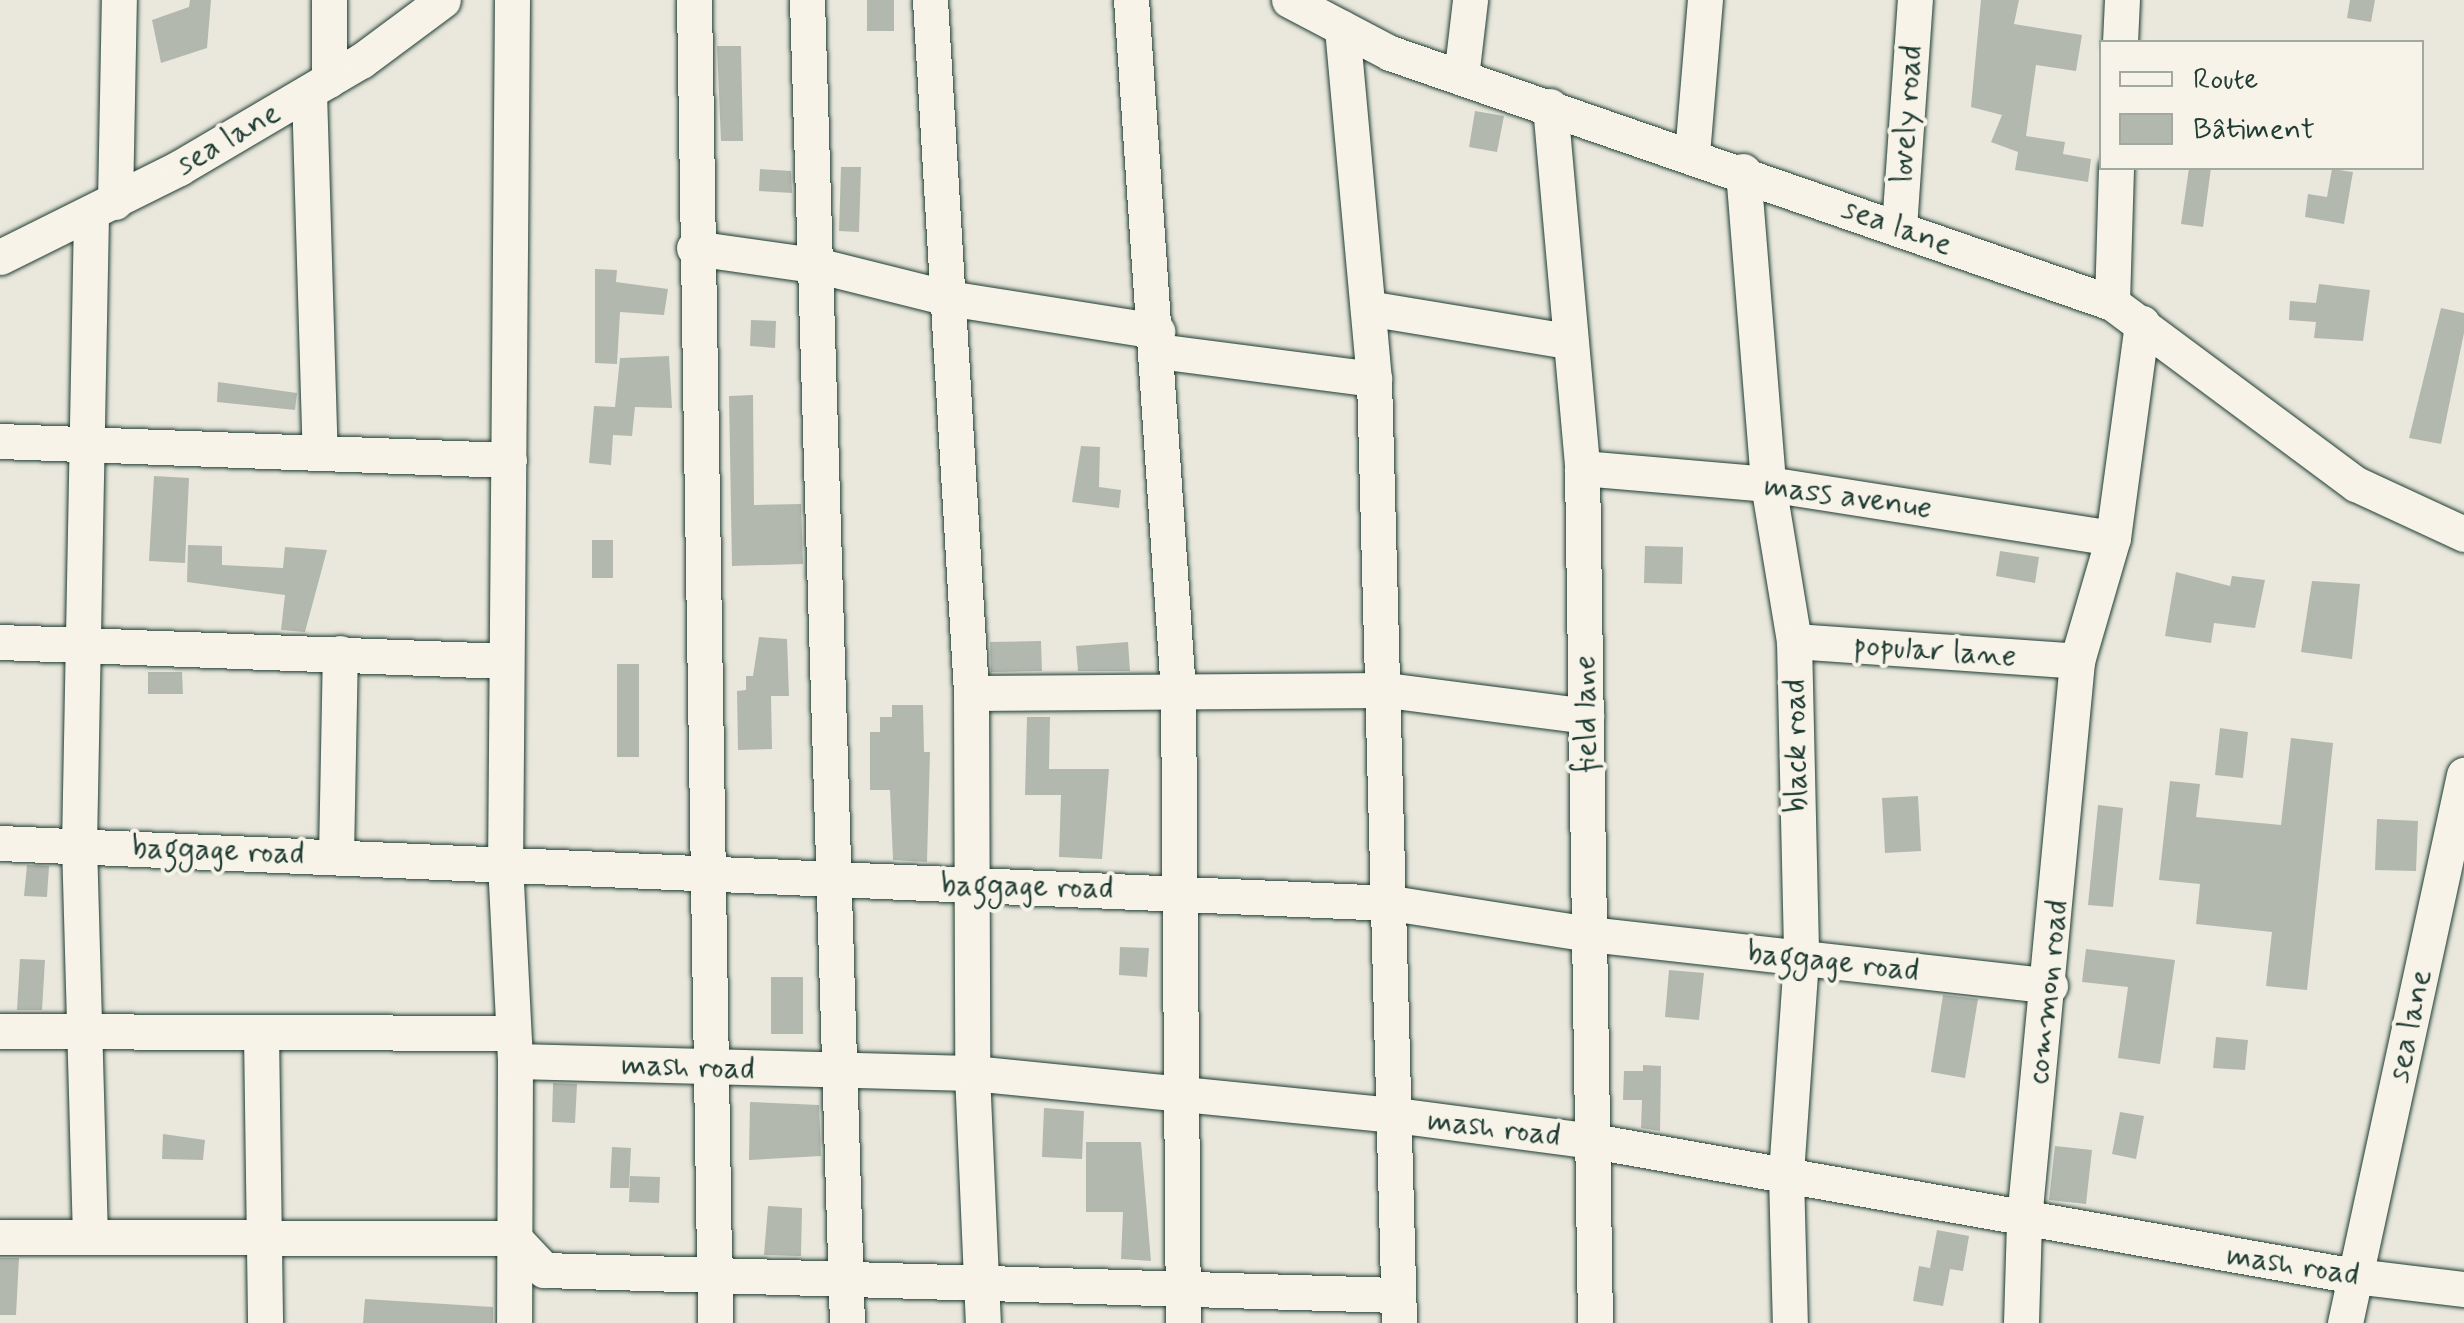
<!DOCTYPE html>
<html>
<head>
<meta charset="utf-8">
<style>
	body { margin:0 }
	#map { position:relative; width:2464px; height:1323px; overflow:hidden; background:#eae8dd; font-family:Mynerve,sans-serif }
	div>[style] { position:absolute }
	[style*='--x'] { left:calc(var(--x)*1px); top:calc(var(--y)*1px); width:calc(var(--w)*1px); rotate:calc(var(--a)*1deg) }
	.building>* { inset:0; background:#b2b8ae }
	.roads { filter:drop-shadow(0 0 2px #1f3d34) drop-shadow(0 0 2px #1f3d34) }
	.minor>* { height:35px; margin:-17.5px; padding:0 17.5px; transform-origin:17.5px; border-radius:17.5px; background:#f7f3e8 }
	span { translate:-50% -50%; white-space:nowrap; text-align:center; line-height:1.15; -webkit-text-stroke:8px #f7f3e8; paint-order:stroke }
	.street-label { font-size:32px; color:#1f3d34 }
	.legend { position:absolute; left:2099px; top:40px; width:325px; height:130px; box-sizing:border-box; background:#f7f3e8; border:2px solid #a1aaa0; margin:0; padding:12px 18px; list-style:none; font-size:30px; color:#1f3d34 }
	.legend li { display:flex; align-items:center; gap:20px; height:50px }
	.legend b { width:50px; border:2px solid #a1aaa0 }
</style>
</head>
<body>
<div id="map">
	<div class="building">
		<i style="clip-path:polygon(190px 0,211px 0,207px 48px,161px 63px,152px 20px,189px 7px)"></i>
		<i style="clip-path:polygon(867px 0,894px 0,894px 31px,867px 31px)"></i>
		<i style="clip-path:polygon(1981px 0,2019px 0,2014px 24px,2082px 35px,2076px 71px,2036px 65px,2026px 136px,2065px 142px,2063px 154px,2091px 159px,2088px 182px,2015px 170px,2018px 152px,1991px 142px,2002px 115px,1971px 107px)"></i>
		<i style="clip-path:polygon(2350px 0,2375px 0,2371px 22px,2347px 18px)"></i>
		<i style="clip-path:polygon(717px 46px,741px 46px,743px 141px,721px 141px)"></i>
		<i style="clip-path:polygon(1475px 111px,1504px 116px,1497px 152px,1469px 147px)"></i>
		<i style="clip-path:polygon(841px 167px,861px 167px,859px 232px,839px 231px)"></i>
		<i style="clip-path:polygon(2189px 168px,2211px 168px,2203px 227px,2181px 224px)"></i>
		<i style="clip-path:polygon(760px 169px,791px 171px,792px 193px,759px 191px)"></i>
		<i style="clip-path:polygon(2332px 169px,2353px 172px,2344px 224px,2305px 217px,2308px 194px,2327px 197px)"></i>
		<i style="clip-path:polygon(595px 269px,617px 270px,616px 282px,668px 289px,664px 315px,620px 312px,617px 364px,595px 363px)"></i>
		<i style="clip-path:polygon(2319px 284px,2370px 290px,2363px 341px,2314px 338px,2316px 322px,2289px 320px,2290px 301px,2316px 303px)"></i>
		<i style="clip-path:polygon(2441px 308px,2464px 313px,2464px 333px,2441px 444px,2409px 438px)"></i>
		<i style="clip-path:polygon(751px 320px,776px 321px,775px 348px,750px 346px)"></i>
		<i style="clip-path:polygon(669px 356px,672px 408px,635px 407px,632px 436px,613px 435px,611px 465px,589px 463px,594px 406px,615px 407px,620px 358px)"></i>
		<i style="clip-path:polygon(218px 382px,297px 393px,295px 410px,217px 402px)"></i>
		<i style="clip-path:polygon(753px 395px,754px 505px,801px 504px,803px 564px,732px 566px,729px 396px)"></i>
		<i style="clip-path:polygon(1081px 446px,1100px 447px,1099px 487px,1121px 490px,1119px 508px,1072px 502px)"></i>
		<i style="clip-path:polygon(154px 476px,189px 478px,185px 563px,149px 561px)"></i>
		<i style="clip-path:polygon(592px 540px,613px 540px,613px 578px,592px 578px)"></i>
		<i style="clip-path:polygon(188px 545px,222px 546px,222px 565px,283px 568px,285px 547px,327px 550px,305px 632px,281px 630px,285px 595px,187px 582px)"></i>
		<i style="clip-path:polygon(1645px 546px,1683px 547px,1682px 584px,1644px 583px)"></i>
		<i style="clip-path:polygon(2000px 551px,2039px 557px,2035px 583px,1996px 576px)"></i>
		<i style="clip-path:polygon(2176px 572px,2230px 586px,2232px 576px,2265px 580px,2255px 628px,2214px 623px,2211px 643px,2165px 636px)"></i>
		<i style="clip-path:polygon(2312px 581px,2360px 584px,2352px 659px,2301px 652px)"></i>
		<i style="clip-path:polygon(759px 637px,787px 639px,789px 696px,771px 696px,772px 749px,738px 750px,737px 691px,746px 690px,746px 676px,753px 676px)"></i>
		<i style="clip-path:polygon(1041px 641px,1042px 671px,991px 672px,990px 642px)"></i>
		<i style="clip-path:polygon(1128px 642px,1130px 671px,1078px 671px,1076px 646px)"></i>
		<i style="clip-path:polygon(617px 664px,639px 664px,639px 757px,617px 757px)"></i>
		<i style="clip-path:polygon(148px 672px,182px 672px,183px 694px,148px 694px)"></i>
		<i style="clip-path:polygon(892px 705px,923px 705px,924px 752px,930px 752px,927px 862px,893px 860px,890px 790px,870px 790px,870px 732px,880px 732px,880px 717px,892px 717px)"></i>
		<i style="clip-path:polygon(1027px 717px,1050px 717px,1049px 769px,1109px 769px,1102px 859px,1059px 857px,1061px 795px,1025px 795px)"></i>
		<i style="clip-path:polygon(2220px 728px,2248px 732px,2243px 778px,2215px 775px)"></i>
		<i style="clip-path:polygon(2291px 738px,2333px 743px,2307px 990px,2266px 986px,2272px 932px,2196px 924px,2200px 884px,2159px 880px,2170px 781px,2200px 784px,2196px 817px,2281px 825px)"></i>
		<i style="clip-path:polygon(1918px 796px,1921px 851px,1885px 853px,1882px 798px)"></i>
		<i style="clip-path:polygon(2098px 805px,2123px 808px,2113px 907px,2088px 905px)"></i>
		<i style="clip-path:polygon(2377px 819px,2418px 821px,2416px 871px,2375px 870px)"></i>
		<i style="clip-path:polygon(27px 865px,49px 866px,47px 897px,24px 896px)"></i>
		<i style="clip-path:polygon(1120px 947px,1149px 948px,1147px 977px,1119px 975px)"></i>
		<i style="clip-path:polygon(2086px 949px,2175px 960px,2160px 1064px,2118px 1058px,2128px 987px,2082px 982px)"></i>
		<i style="clip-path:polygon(20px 959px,45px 960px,42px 1010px,17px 1010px)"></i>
		<i style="clip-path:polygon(1669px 970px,1704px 973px,1699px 1020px,1665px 1017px)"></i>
		<i style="clip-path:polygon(771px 977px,803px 977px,803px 1034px,771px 1034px)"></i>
		<i style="clip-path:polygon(1943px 995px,1978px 999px,1965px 1078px,1931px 1072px)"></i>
		<i style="clip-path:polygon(2216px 1037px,2248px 1040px,2245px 1070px,2213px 1068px)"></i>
		<i style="clip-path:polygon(1643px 1065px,1661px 1066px,1660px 1131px,1641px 1128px,1642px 1100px,1623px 1100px,1624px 1071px,1643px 1071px)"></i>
		<i style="clip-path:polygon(553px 1083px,577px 1084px,575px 1123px,552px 1122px)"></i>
		<i style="clip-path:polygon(750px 1102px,819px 1105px,821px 1156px,749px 1160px)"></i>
		<i style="clip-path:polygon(1044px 1108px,1084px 1111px,1082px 1159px,1042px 1157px)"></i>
		<i style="clip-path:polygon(2120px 1112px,2144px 1116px,2136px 1159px,2112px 1154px)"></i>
		<i style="clip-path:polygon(163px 1134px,205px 1140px,203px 1160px,162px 1159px)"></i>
		<i style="clip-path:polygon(1086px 1142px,1141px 1142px,1151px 1261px,1121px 1259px,1123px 1212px,1086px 1212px)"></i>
		<i style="clip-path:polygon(2055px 1146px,2092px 1150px,2086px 1204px,2049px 1200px)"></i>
		<i style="clip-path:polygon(612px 1147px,631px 1148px,629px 1188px,610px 1188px)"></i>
		<i style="clip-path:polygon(630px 1176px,660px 1177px,659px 1203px,629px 1202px)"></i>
		<i style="clip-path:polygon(768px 1206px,802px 1208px,801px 1256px,764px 1255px)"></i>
		<i style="clip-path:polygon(1937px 1230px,1969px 1236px,1963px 1271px,1950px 1269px,1943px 1306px,1913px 1301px,1919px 1266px,1930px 1268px)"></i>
		<i style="clip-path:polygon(0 1258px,19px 1258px,16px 1315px,0 1315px)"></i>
		<i style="clip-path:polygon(365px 1299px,493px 1307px,493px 1323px,363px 1323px)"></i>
	</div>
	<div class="roads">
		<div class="minor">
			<i style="--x:329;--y:0;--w:80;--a:90"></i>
			<i style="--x:512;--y:0;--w:863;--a:90.46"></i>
			<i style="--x:505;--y:863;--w:198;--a:87.1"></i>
			<i style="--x:515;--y:1061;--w:262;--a:90.2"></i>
			<i style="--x:694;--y:0;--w:1323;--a:89.09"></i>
			<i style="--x:807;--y:0;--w:1324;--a:88.27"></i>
			<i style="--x:930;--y:0;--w:694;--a:86.61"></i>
			<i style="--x:971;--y:693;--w:380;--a:89.8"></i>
			<i style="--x:972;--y:1073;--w:250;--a:87.5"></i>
			<i style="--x:1131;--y:0;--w:694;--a:86.11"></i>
			<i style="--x:1178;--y:692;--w:631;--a:89.55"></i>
			<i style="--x:1289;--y:0;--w:114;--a:27.7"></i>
			<i style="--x:1390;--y:53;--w:764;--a:19.1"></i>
			<i style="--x:2112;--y:303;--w:304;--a:36.6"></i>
			<i style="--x:2356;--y:484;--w:119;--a:24.8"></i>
			<i style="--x:1342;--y:28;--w:352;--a:84.8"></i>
			<i style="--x:1374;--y:379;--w:944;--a:88.48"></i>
			<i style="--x:2120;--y:42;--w:42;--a:-87.3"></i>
			<i style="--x:1461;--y:77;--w:78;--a:-83.3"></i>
			<i style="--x:309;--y:92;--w:361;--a:88.3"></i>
			<i style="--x:1550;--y:106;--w:363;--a:84.9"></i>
			<i style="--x:1582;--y:468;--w:855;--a:89.13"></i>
			<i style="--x:1692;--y:154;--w:155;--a:-85.2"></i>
			<i style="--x:1743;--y:171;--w:314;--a:85.4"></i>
			<i style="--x:1768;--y:484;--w:159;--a:80.6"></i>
			<i style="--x:1794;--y:641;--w:318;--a:88.7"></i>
			<i style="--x:1801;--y:959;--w:217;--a:94"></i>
			<i style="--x:1786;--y:1175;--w:148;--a:88.5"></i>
			<i style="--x:115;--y:202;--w:202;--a:-88.9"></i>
			<i style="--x:1899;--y:227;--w:228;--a:-86"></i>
			<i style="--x:694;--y:248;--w:127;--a:8.1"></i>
			<i style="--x:820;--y:266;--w:132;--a:14"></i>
			<i style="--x:948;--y:298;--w:212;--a:9"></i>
			<i style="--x:0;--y:257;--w:200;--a:-26.4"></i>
			<i style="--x:179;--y:168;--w:211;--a:-30.5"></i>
			<i style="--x:361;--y:61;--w:102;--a:-36.6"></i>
			<i style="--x:2112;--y:303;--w:135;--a:-88.3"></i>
			<i style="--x:1368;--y:308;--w:203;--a:9.4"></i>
			<i style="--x:1158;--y:351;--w:218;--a:7.4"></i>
			<i style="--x:0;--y:441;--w:509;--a:2.14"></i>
			<i style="--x:1582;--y:468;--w:187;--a:4.9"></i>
			<i style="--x:1768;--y:484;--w:349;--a:8.9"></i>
			<i style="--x:1794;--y:641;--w:284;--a:4"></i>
			<i style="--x:0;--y:642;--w:505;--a:2.15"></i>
			<i style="--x:971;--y:693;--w:416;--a:-0.4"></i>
			<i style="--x:1387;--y:690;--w:201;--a:7.4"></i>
			<i style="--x:0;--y:843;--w:1392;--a:2.47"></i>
			<i style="--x:1391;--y:903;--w:201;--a:8.9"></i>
			<i style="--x:1590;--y:934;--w:463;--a:6.4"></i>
			<i style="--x:336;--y:856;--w:203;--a:-88.9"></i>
			<i style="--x:0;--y:1031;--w:513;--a:0.22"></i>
			<i style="--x:261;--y:1032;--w:291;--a:89.2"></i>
			<i style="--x:515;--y:1061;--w:457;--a:1.5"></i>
			<i style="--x:972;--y:1073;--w:425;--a:5.7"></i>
			<i style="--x:1395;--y:1115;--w:200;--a:7.5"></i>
			<i style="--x:1593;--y:1141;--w:774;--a:10.05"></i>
			<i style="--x:2355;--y:1276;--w:110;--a:6.8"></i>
			<i style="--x:0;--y:1237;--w:514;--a:0.11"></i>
			<i style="--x:514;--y:1238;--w:44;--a:46.8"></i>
			<i style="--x:544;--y:1270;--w:854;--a:1.68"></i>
			<i style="--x:90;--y:1237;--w:391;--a:-91.6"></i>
			<i style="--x:79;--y:846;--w:631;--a:-88.91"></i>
			<i style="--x:2021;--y:1323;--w:104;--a:-88.3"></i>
			<i style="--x:2024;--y:1219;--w:561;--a:-84.57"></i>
			<i style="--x:2077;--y:661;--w:128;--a:-73.7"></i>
			<i style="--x:2113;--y:538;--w:217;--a:-82.3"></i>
			<i style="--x:2345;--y:1323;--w:561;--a:-77.75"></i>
		</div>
	</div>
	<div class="street-label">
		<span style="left:1907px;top:114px;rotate:-86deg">lovely road</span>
		<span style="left:228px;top:139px;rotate:-30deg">sea lane</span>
		<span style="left:1897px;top:227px;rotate:20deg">sea lane</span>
		<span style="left:1848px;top:497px;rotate:8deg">mass avenue</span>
		<span style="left:1935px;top:651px;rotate:4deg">popular lane</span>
		<span style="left:1586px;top:714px;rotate:-91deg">field lane</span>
		<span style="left:1796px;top:746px;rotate:-91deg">black road</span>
		<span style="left:218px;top:851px;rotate:2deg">baggage road</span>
		<span style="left:1027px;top:887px;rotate:1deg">baggage road</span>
		<span style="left:1833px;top:962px;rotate:6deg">baggage road</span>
		<span style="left:2048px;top:992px;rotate:-84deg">common road</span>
		<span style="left:2410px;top:1026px;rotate:-78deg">sea lane</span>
		<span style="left:688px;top:1067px;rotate:2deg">mash road</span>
		<span style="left:1494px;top:1128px;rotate:7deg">mash road</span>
		<span style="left:2293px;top:1265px;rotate:9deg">mash road</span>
	</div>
	<ul class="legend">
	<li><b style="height:12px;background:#f7f3e8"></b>Route</li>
	<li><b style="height:28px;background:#b2b8ae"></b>Bâtiment</li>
	</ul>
</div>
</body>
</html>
